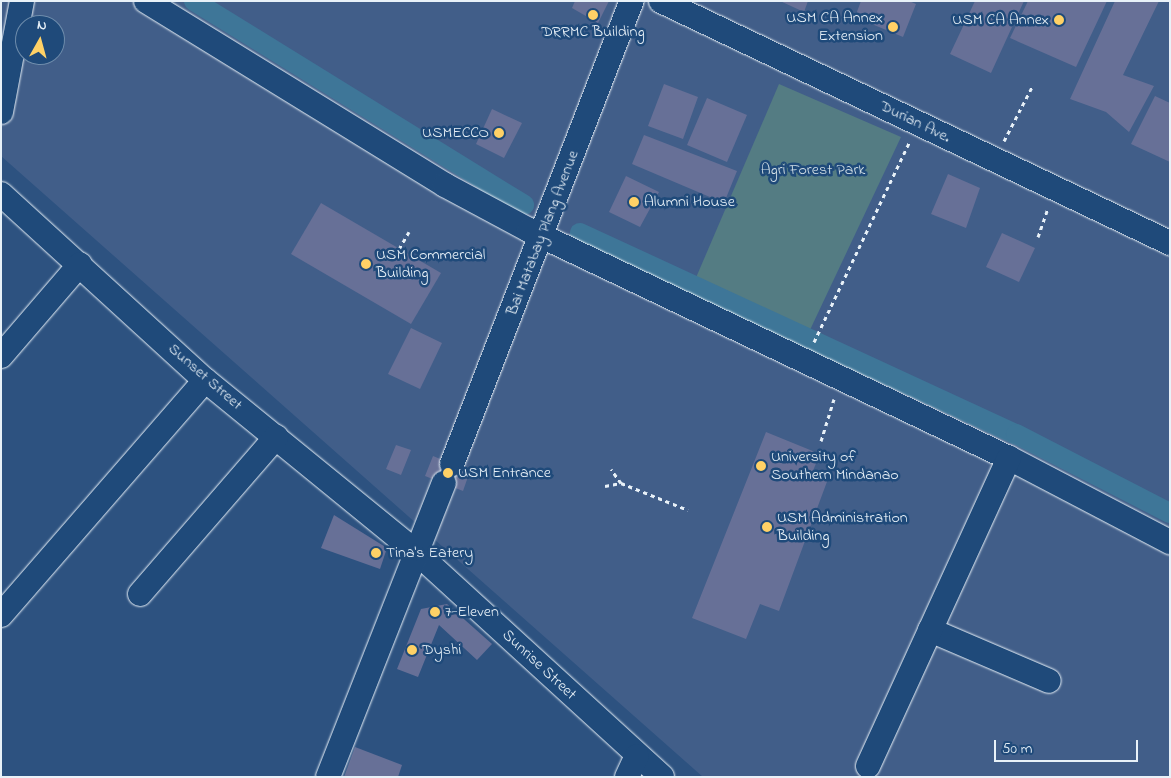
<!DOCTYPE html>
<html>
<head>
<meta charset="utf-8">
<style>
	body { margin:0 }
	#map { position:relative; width:1171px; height:778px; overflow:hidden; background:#2d5280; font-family:"Indie Flower",sans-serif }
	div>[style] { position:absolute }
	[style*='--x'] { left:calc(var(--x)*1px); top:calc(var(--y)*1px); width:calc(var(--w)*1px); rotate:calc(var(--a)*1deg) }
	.built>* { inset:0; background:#415e89 }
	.green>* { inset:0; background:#547c83 }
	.canal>* { height:20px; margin:-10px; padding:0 10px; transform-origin:10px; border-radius:10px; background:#3e7698 }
	.building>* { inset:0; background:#677097 }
	.path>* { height:3px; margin-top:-1.5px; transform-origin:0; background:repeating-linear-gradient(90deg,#e8f1f8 0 4px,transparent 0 8px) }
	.roads { filter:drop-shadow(0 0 1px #e8f1f8) drop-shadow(0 0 1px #e8f1f8) }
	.minor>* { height:24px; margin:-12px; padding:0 12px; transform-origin:12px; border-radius:12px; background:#1f4a7a }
	.dots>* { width:14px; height:14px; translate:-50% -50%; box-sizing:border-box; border:2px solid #1f4a7a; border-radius:50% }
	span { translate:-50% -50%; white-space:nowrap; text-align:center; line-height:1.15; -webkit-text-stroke:5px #1f4a7a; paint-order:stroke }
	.poi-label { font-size:16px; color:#e8f1f8 }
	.right { translate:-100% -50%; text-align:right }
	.left { translate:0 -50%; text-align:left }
	.street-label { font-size:16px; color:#e8f1f8 }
	.park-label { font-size:16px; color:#d2dfe6 }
	.frame { position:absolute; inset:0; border:2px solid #e8f1f8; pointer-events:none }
	.north { position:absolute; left:15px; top:15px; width:50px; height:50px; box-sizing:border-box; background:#1f4a7a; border:1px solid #6f8dac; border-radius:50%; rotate:7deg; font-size:14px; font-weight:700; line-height:20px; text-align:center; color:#e8f1f8 }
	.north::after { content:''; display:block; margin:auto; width:18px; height:22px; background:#ffd166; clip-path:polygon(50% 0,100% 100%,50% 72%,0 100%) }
	.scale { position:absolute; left:994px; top:740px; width:144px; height:22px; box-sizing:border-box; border:2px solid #e8f1f8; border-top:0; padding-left:6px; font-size:15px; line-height:18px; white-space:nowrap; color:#e8f1f8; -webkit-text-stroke:4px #1f4a7a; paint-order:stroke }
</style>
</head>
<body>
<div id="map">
	<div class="built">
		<i style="clip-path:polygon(evenodd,1px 1px,1170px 1px,1170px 777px,703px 777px,1px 156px,1px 1px,25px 25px,55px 25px,55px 55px,25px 55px,25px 25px)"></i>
	</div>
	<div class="green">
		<i style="clip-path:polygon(779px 84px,901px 137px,809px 332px,695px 280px)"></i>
	</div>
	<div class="canal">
		<i style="--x:194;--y:1;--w:388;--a:31.7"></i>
		<i style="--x:580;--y:233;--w:480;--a:24.8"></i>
		<i style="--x:1016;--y:434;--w:173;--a:27.2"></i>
	</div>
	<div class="building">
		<i style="clip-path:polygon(575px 1px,609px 1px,598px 23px,572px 8px)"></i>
		<i style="clip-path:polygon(780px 1px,808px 1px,804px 12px)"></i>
		<i style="clip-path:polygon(861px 1px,909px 1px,916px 4px,903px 37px,855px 17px)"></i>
		<i style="clip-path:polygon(975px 1px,1024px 1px,991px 73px,950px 54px)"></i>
		<i style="clip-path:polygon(1028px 1px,1107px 1px,1076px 67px,1010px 38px)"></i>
		<i style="clip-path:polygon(1115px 1px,1159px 1px,1123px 75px,1154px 86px,1129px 132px,1106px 112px,1070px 99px)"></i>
		<i style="clip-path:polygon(664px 84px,698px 97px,683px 139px,648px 126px)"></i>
		<i style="clip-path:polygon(1155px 96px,1170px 103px,1170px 162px,1131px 144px)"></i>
		<i style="clip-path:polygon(707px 98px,747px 115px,727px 162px,687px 145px)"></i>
		<i style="clip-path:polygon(492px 109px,522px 123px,504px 158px,476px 144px)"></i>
		<i style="clip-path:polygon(644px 135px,737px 171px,724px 203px,632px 164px)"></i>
		<i style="clip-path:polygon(948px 174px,980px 188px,966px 228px,931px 214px)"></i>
		<i style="clip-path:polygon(626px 176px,659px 192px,640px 227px,609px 212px)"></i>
		<i style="clip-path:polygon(321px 203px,441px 273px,411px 324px,291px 254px)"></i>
		<i style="clip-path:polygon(1002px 233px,1035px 248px,1019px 282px,986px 267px)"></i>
		<i style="clip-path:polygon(411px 328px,442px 343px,420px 389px,388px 374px)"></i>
		<i style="clip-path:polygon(766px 432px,820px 454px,812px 473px,828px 479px,779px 611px,760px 604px,746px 639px,692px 618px)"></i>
		<i style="clip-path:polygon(396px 445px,411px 450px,401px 475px,386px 469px)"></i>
		<i style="clip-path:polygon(433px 456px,470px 471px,463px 491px,425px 476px)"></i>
		<i style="clip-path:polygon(334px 515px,387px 548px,380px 569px,321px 548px)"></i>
		<i style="clip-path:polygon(447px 604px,492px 644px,477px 660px,439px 625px,418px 677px,397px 669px,421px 609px)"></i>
		<i style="clip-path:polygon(355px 747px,402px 765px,398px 777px,344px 777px)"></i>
	</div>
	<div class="path">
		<i style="--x:1004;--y:141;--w:63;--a:-62.6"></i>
		<i style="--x:1038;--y:237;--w:31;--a:-71"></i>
		<i style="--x:399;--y:249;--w:20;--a:-60"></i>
		<i style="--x:814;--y:342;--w:221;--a:-64.5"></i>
		<i style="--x:821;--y:441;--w:44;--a:-72.8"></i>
		<i style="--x:621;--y:483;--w:72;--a:21.9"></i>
		<i style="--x:605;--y:486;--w:16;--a:-11"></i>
		<i style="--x:621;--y:483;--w:17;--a:-126"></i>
	</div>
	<div class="roads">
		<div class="minor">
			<i style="--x:146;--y:1;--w:351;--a:31.6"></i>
			<i style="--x:445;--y:185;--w:95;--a:28.2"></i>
			<i style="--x:529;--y:230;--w:531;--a:25.41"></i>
			<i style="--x:1009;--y:458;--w:182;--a:27.6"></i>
			<i style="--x:661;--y:1;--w:564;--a:25.43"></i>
			<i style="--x:1;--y:112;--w:113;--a:-79.3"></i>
			<i style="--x:1;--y:194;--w:276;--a:42.4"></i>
			<i style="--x:205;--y:380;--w:272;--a:39.2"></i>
			<i style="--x:416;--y:552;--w:333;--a:42.4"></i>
			<i style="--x:1;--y:356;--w:121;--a:-49.3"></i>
			<i style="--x:452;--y:464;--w:497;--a:-68.8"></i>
			<i style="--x:140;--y:594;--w:208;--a:-49.1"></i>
			<i style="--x:1;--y:615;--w:311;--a:-49"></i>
			<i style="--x:930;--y:630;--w:129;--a:23.2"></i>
			<i style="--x:868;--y:766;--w:339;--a:-65.4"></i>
			<i style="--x:328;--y:777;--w:316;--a:-68.5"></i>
			<i style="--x:627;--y:777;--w:23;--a:-65"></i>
		</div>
	</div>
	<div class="dots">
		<i style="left:593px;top:15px;background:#ffd166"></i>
		<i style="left:1059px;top:20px;background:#ffd166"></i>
		<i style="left:893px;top:27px;background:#ffd166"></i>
		<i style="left:499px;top:133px;background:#ffd166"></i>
		<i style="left:634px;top:202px;background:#ffd166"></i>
		<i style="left:366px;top:264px;background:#ffd166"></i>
		<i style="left:761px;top:466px;background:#ffd166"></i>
		<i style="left:448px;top:473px;background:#ffd166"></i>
		<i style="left:767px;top:527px;background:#ffd166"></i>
		<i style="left:376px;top:553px;background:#ffd166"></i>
		<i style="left:435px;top:612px;background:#ffd166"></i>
		<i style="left:412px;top:650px;background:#ffd166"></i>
	</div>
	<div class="poi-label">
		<span class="right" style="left:883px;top:27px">USM CA Annex<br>Extension</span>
		<span class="right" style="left:1049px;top:20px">USM CA Annex</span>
		<span style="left:593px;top:32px">DRRMC Building</span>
		<span class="right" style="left:489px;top:133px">USMECCO</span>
		<span class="left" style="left:644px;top:202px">Alumni House</span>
		<span class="left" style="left:376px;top:264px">USM Commercial<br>Building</span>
		<span class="left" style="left:771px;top:466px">University of<br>Southern Mindanao</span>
		<span class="left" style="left:458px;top:473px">USM Entrance</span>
		<span class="left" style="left:777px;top:527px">USM Administration<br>Building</span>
		<span class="left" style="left:386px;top:553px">Tina's Eatery</span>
		<span class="left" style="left:445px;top:612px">7-Eleven</span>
		<span class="left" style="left:422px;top:650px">Dyshi</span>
	</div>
	<div class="street-label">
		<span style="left:915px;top:122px;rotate:26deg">Durian Ave.</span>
		<span style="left:543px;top:233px;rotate:-69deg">Bai Matabay Plang Avenue</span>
		<span style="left:205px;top:377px;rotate:41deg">Sunset Street</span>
		<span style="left:539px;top:665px;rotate:43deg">Sunrise Street</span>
	</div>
	<div class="park-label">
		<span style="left:813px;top:170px">Agri Forest Park</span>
	</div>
	<div class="frame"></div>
	<div class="north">N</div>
	<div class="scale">50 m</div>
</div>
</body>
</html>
